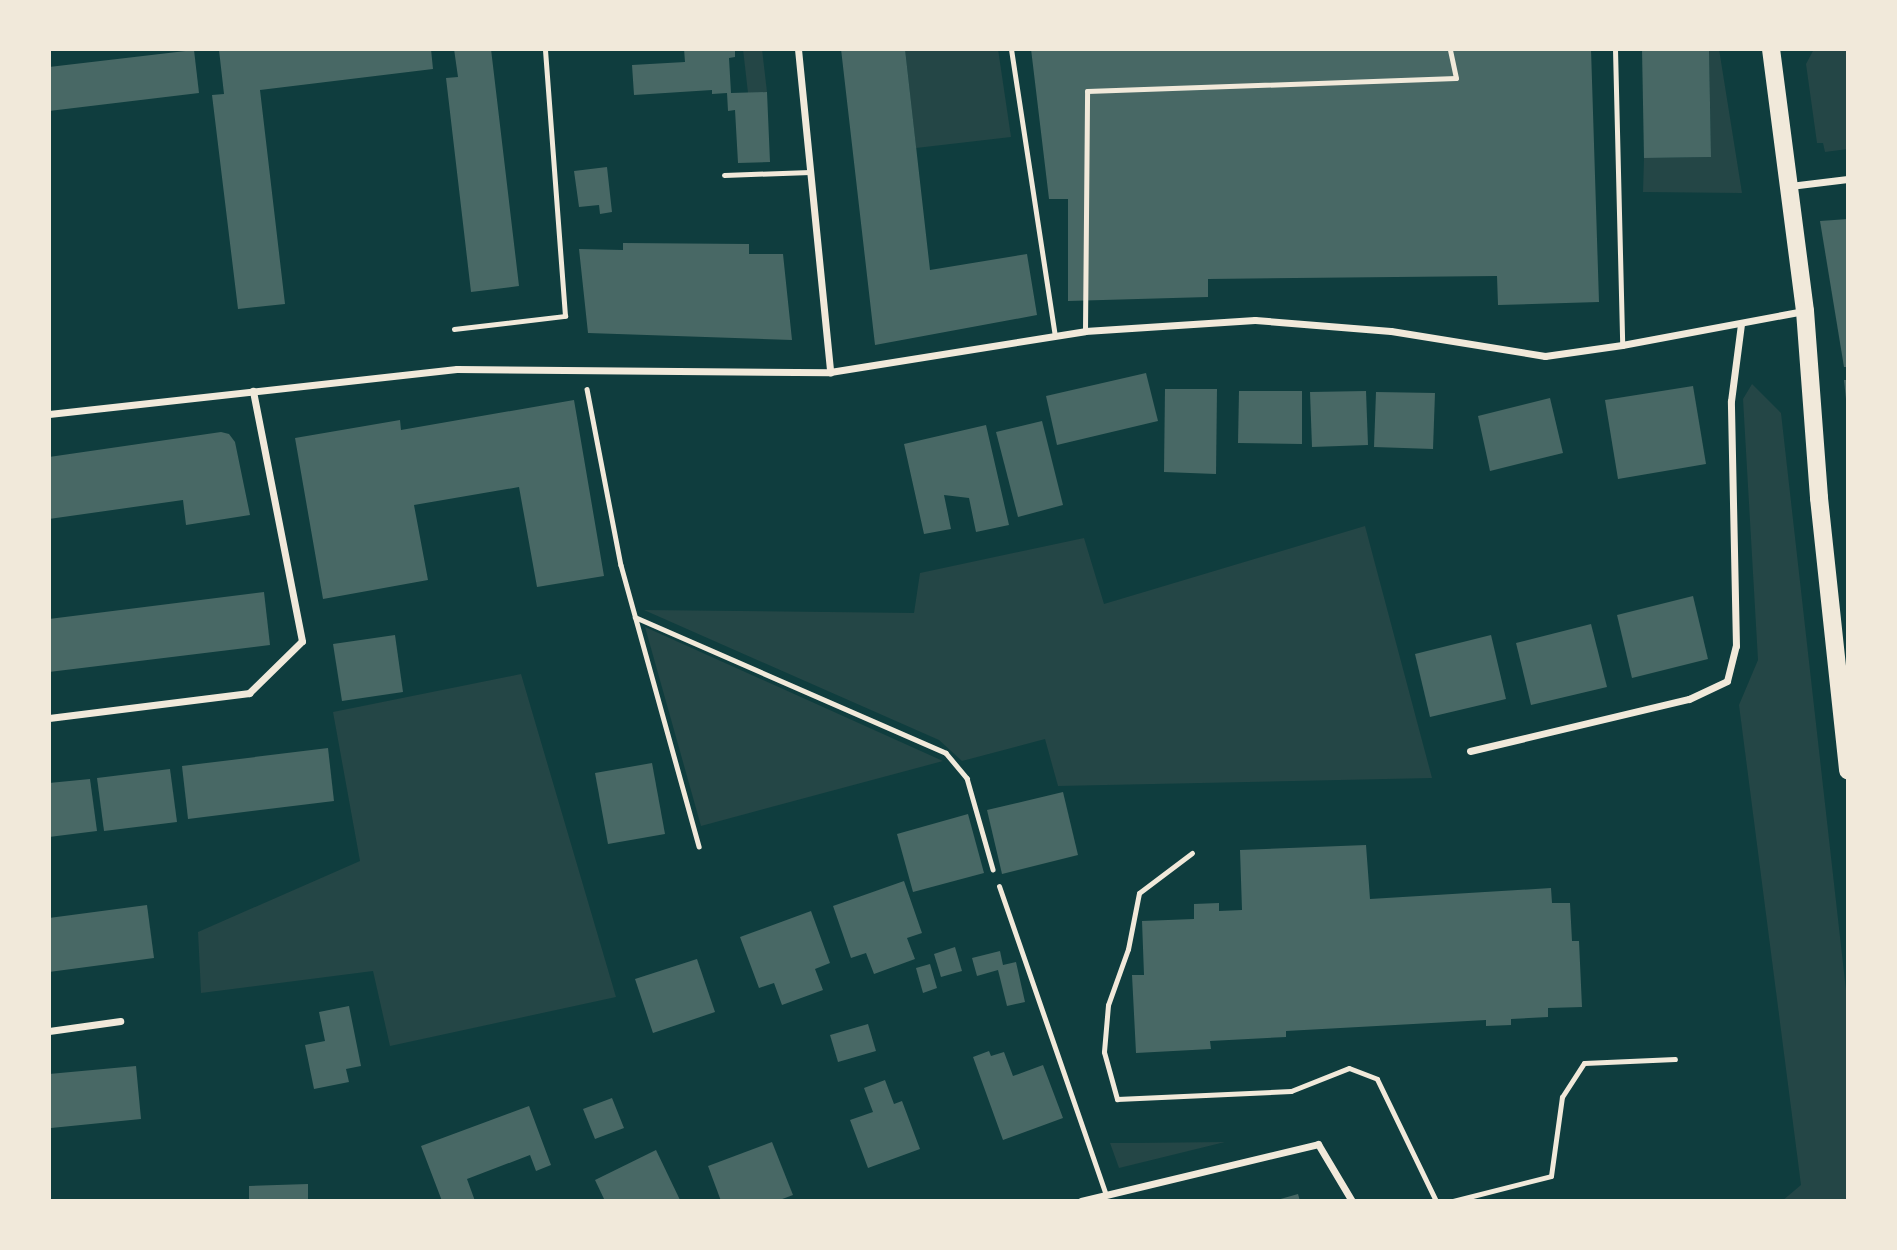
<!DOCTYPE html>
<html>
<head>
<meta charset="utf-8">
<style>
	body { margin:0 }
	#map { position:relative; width:1897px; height:1250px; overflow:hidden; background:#0f3d3e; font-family:Raleway,sans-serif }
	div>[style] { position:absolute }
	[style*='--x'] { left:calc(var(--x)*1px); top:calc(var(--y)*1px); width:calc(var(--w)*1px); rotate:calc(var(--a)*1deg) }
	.green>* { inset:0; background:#244646 }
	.building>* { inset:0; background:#486865 }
	.path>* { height:4.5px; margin:-2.25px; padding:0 2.25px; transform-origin:2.25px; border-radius:2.25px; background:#f1e9da }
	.service>* { height:5px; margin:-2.5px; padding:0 2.5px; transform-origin:2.5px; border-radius:2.5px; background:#f1e9da }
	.minor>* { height:7px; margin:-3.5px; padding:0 3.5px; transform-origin:3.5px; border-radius:3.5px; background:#f1e9da }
	.primary>* { height:18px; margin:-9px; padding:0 9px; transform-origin:9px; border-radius:9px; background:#f1e9da }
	span { translate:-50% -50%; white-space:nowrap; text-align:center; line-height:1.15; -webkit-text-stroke:7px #f1e9da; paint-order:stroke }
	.frame { position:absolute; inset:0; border:51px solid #f1e9da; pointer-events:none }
</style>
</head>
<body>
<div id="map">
	<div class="green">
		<i style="clip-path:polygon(743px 49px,762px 49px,767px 92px,748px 93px)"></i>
		<i style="clip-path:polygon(905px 49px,998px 49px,1011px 137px,916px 148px)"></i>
		<i style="clip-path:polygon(1709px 49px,1719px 49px,1742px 193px,1643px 192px,1644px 158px,1711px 157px)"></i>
		<i style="clip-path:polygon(1814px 49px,1848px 49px,1848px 149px,1825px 152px,1823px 143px,1817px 143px,1806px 64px)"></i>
		<i style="clip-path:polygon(1752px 384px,1781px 413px,1848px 1008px,1848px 1201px,1782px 1201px,1801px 1185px,1739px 705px,1758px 660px,1743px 399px)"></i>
		<i style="clip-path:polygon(1365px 526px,1432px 778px,1058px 786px,1045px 739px,962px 761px,939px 740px,644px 610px,914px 613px,920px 573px,1084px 538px,1104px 604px)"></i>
		<i style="clip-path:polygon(645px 627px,943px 761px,701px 826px)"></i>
		<i style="clip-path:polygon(521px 674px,616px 997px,390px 1046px,373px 971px,201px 993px,198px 932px,360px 861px,333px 712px)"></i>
		<i style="clip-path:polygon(1225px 1142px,1119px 1168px,1110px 1143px,1135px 1143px)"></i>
	</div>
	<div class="building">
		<i style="clip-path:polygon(431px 49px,433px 69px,260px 90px,285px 304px,238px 309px,212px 95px,224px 94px,219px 50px)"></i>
		<i style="clip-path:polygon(454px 49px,491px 49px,519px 286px,471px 292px,446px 78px,458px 77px)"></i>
		<i style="clip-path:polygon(684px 49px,735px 49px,735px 57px,729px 58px,731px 93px,767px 92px,770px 162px,738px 163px,735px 110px,728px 111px,727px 93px,712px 94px,712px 90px,634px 95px,632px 65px,685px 62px)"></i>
		<i style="clip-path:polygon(841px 49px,905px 49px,930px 270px,1027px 254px,1037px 315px,875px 345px)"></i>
		<i style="clip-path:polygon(1031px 49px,1591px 49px,1599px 302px,1498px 305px,1497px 276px,1208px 279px,1208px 297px,1068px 301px,1068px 199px,1049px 199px)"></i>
		<i style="clip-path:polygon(1642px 49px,1709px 49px,1711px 157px,1644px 158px)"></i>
		<i style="clip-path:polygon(194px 50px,199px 93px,49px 111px,49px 67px)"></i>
		<i style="clip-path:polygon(607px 167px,612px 212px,600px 214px,599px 205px,579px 207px,574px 171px)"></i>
		<i style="clip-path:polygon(1848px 219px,1848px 367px,1844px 367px,1820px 221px)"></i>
		<i style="clip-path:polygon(623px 243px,749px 244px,749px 254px,783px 254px,792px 340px,588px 333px,579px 249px,623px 250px)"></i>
		<i style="clip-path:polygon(1146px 373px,1158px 421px,1057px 445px,1046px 396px)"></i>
		<i style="clip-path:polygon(1844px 380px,1848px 380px,1848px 399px,1846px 399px)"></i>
		<i style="clip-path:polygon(1693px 386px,1706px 464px,1618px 479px,1605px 400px)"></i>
		<i style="clip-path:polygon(1165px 389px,1217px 389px,1216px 474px,1164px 472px)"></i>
		<i style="clip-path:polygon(1239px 391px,1302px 391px,1302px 444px,1238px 443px)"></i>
		<i style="clip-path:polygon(1366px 391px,1368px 445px,1312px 447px,1310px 392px)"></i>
		<i style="clip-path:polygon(1376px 392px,1435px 393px,1433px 449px,1374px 447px)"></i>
		<i style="clip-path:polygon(1550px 398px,1563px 453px,1490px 471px,1478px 416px)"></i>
		<i style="clip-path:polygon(574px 400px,604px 576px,537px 587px,519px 487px,414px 505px,428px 580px,323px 599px,295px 438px,400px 420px,401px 430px)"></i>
		<i style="clip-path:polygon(1042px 421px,1063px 505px,1018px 517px,996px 432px)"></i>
		<i style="clip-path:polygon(986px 425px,1009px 525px,976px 532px,969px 498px,944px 495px,951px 529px,924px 534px,904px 444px)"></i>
		<i style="clip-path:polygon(221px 432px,229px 434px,235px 442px,250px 515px,186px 525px,183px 500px,49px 519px,49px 457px)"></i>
		<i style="clip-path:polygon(264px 592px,270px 645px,49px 672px,49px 619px)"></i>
		<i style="clip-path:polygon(1693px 596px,1708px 659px,1632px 678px,1617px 615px)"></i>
		<i style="clip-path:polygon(1591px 624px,1607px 687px,1531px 705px,1516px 643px)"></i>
		<i style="clip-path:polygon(395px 635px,403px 692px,342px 701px,333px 644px)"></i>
		<i style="clip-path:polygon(1491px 635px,1506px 699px,1430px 717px,1415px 654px)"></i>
		<i style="clip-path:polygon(328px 748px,334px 801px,188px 819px,182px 766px)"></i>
		<i style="clip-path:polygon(652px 763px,665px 834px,608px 844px,595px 773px)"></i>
		<i style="clip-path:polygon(170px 769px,177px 822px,104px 831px,97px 778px)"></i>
		<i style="clip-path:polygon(90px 779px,97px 831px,49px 837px,49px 783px)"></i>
		<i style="clip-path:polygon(1063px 792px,1078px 855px,1002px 874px,987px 810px)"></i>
		<i style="clip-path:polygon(968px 814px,984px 873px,913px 892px,897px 834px)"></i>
		<i style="clip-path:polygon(1366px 845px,1370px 899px,1551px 888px,1552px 903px,1570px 903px,1572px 941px,1579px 941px,1582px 1007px,1548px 1008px,1548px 1017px,1511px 1019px,1511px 1025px,1486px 1026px,1486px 1020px,1286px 1031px,1286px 1037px,1210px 1041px,1211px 1049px,1136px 1053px,1132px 975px,1144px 975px,1142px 921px,1194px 919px,1194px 904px,1219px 903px,1219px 911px,1242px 910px,1240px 850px)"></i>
		<i style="clip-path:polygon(904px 881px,922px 933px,907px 938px,915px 959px,874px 974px,866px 953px,851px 958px,833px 906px)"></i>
		<i style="clip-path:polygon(147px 905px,154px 958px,49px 972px,49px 918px)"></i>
		<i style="clip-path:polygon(811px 911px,830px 963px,815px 969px,823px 990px,782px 1005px,774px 983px,759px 988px,740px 937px)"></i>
		<i style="clip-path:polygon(955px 947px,962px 971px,941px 977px,934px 954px)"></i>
		<i style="clip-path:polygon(1000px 951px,1003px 965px,1016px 962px,1025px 1002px,1007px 1006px,998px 970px,977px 976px,972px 958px)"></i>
		<i style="clip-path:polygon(697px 959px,715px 1012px,653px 1033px,635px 979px)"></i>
		<i style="clip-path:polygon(930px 964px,937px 988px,923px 993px,916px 968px)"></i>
		<i style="clip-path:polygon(349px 1006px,361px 1066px,346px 1069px,349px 1082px,314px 1089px,305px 1045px,325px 1041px,319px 1012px)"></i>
		<i style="clip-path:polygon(868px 1024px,876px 1051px,838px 1062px,830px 1035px)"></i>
		<i style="clip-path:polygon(989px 1051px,991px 1056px,1004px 1052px,1013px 1076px,1043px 1065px,1063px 1118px,1003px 1140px,973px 1057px)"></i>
		<i style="clip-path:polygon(136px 1066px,141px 1119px,51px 1128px,49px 1074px)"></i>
		<i style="clip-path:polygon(885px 1080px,894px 1104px,902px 1101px,920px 1149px,868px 1168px,850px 1120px,873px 1112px,864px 1088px)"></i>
		<i style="clip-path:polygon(612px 1098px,624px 1128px,595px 1139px,583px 1109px)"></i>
		<i style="clip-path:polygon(529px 1106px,551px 1165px,536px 1171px,530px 1155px,467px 1179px,475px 1201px,442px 1201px,421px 1146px)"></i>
		<i style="clip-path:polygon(772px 1142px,793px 1195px,777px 1201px,721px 1201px,708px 1166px)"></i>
		<i style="clip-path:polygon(656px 1150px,680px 1200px,605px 1201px,595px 1180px)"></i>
		<i style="clip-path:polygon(308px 1184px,308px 1201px,249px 1201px,249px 1186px)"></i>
		<i style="clip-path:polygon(1298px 1194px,1300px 1201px,1278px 1201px,1277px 1200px)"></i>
	</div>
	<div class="path">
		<i style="--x:454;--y:329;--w:112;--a:-6.7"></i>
		<i style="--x:565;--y:316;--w:268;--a:-94.3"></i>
		<i style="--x:587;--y:389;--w:179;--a:79.1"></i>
		<i style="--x:621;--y:565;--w:292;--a:74.5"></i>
		<i style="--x:635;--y:617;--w:339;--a:23.6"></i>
		<i style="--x:946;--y:753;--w:33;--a:50"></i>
		<i style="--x:967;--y:778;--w:95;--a:74.1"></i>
	</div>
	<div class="service">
		<i style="--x:1011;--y:49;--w:289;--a:81.3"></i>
		<i style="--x:1615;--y:49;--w:296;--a:88.6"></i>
		<i style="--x:724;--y:175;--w:86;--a:-2"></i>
		<i style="--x:1085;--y:331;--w:240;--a:-89.5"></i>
		<i style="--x:1087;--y:91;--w:369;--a:-2"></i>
		<i style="--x:1456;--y:78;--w:30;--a:-102"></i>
		<i style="--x:1192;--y:853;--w:66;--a:143"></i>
		<i style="--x:1139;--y:893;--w:57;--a:101.1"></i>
		<i style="--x:1128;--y:949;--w:59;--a:109.7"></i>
		<i style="--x:1108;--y:1005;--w:47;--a:94.9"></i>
		<i style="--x:1104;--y:1052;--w:49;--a:74.5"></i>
		<i style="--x:1117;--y:1099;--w:174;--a:-2.6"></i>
		<i style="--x:1291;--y:1091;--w:62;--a:-21.6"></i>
		<i style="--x:1349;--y:1068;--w:30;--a:21"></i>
		<i style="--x:1377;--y:1079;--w:136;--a:64.2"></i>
		<i style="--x:999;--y:886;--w:327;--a:70.9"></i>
		<i style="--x:1453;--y:1201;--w:101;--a:-14.3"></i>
		<i style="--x:1551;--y:1176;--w:80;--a:-82.1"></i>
		<i style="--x:1562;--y:1097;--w:40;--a:-57.1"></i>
		<i style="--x:1584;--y:1063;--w:91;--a:-2.5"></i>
	</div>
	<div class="minor">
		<i style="--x:798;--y:49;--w:325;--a:84.3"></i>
		<i style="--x:1790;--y:186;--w:58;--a:-6.9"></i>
		<i style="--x:49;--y:414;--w:410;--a:-6.3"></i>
		<i style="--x:457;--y:369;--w:373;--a:0.5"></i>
		<i style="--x:830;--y:372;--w:258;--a:-9.1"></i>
		<i style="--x:1085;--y:331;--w:170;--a:-3.7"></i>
		<i style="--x:1255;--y:320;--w:136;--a:4.6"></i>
		<i style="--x:1391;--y:331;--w:156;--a:9.2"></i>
		<i style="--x:1545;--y:356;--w:78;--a:-8.1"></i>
		<i style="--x:1622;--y:345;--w:185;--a:-10.6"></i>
		<i style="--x:49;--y:718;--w:202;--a:-7.1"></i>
		<i style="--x:249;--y:693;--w:74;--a:-44.5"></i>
		<i style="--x:302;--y:641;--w:255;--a:-101.1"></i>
		<i style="--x:1470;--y:751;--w:225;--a:-13.4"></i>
		<i style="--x:1689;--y:699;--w:42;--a:-25.3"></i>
		<i style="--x:1727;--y:681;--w:36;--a:-76"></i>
		<i style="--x:1736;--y:646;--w:245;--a:-91.2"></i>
		<i style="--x:1731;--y:401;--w:78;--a:-82.6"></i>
		<i style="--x:49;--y:1031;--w:72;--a:-8"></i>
		<i style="--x:1081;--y:1201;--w:244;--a:-13.5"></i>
		<i style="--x:1318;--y:1144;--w:66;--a:59.2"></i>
	</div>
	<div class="primary">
		<i style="--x:1771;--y:49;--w:264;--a:82.6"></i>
		<i style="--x:1805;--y:311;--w:188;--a:85.7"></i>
		<i style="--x:1819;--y:498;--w:274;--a:83.9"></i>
	</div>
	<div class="frame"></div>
</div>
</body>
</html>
